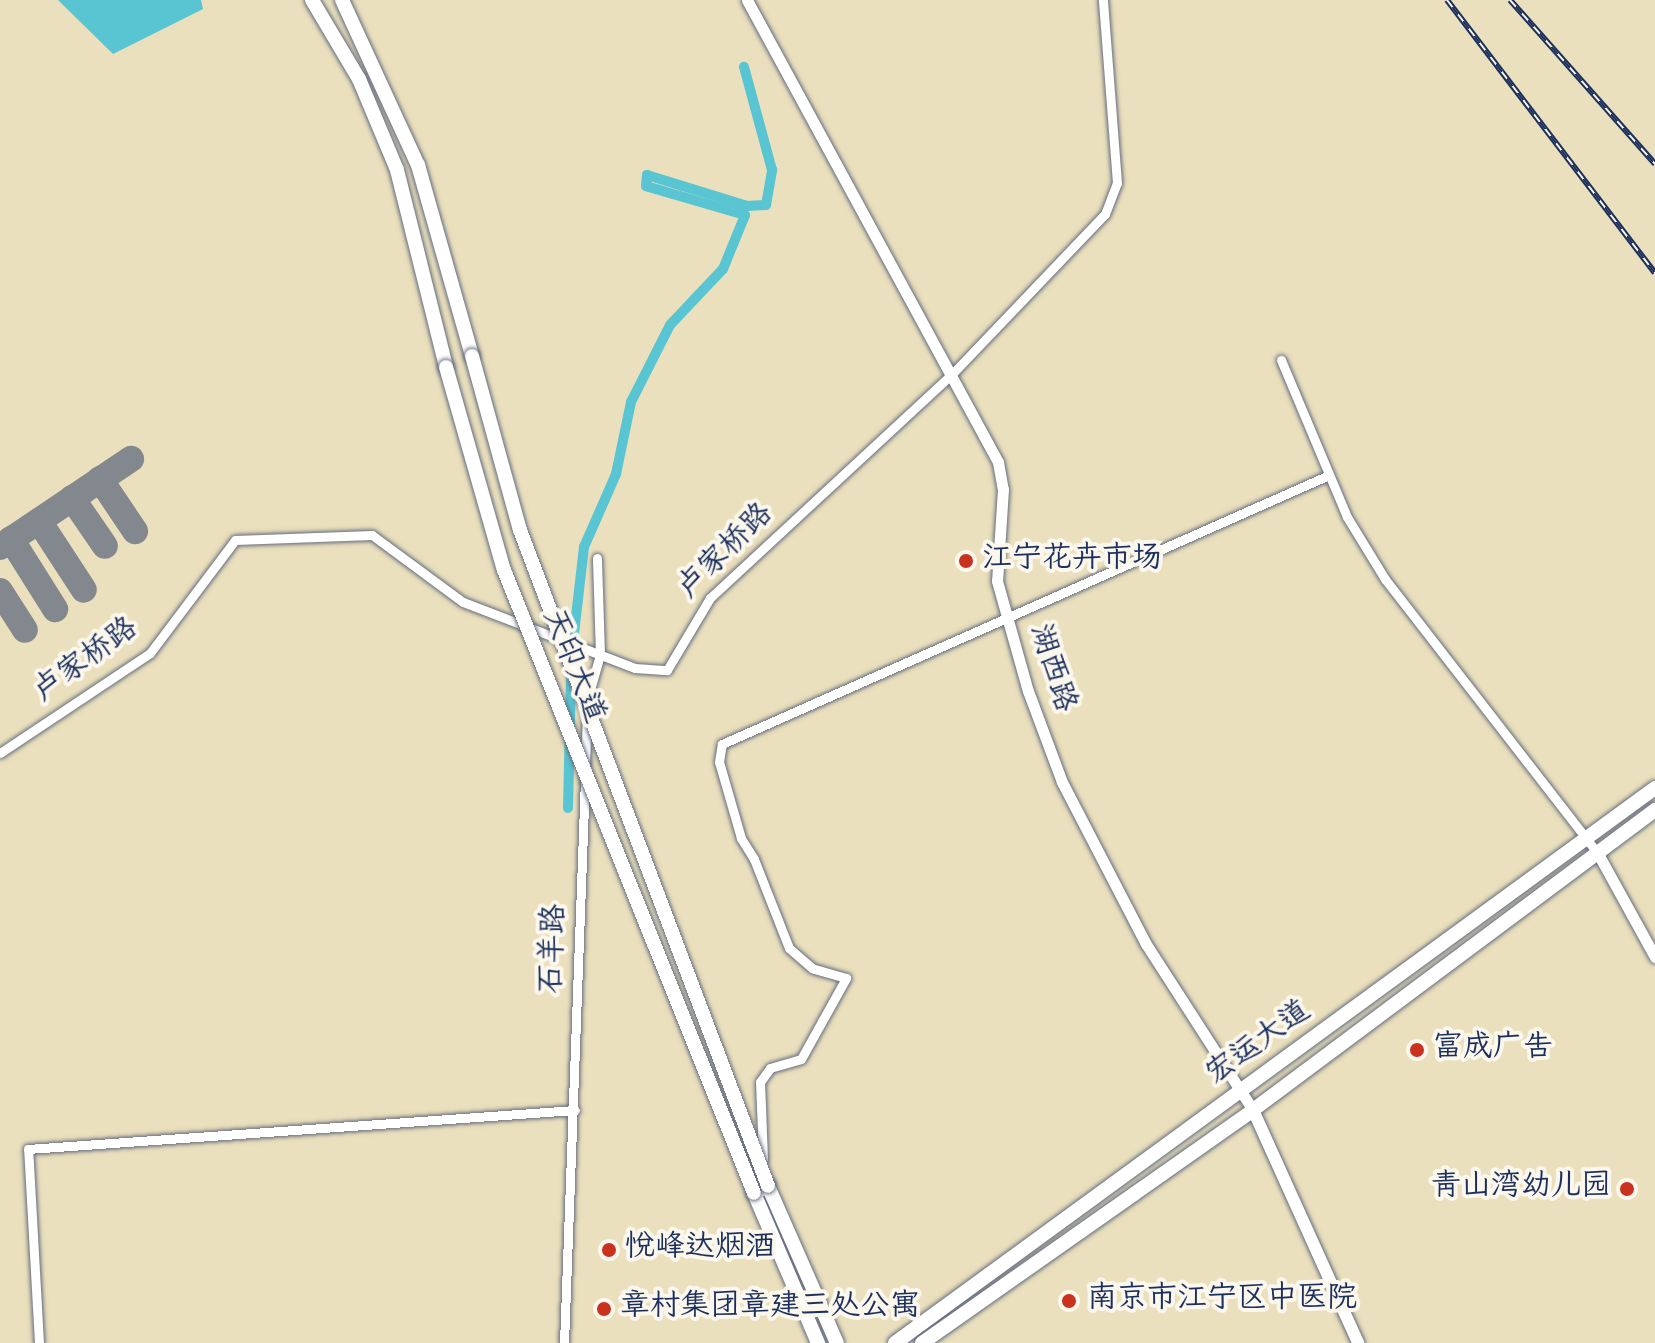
<!DOCTYPE html>
<html>
<head>
<meta charset="utf-8">
<style>
	body { margin:0 }
	#map { position:relative; width:1655px; height:1343px; overflow:hidden; background:#ebe0bd; font-family:"Gochi Hand","LXGW WenKai TC",sans-serif }
	div>[style] { position:absolute }
	[style*='--x'] { left:calc(var(--x)*1px); top:calc(var(--y)*1px); width:calc(var(--w)*1px); rotate:calc(var(--a)*1deg) }
	.water>* { inset:0; background:#59c4d2 }
	.canal>* { height:10px; margin:-5px; padding:0 5px; transform-origin:5px; border-radius:5px; background:#59c4d2 }
	.taxiway>* { height:26px; margin:-13px; padding:0 13px; transform-origin:13px; border-radius:13px; background:#83888e }
	.roads { filter:drop-shadow(0 0 2px #646d7f) drop-shadow(0 0 2px #646d7f) }
	.minor>* { height:9px; margin:-4.5px; padding:0 4.5px; transform-origin:4.5px; border-radius:4.5px; background:#fff }
	.tertiary>* { height:11px; margin:-5.5px; padding:0 5.5px; transform-origin:5.5px; border-radius:5.5px; background:#fff }
	.secondary>* { height:12px; margin:-6px; padding:0 6px; transform-origin:6px; border-radius:6px; background:#fff }
	.primary>* { height:14px; margin:-7px; padding:0 7px; transform-origin:7px; border-radius:7px; background:#fff }
	.rail>* { height:6px; margin-top:-3px; transform-origin:0; background:repeating-linear-gradient(90deg,#fbf7ec 0 9px,#1b2f5e 0 18px); box-sizing:border-box; border-block:2px solid #1b2f5e }
	.bridges { filter:drop-shadow(0 0 2px #646d7f) drop-shadow(0 0 2px #646d7f) }
	.primary-bridge>* { height:14px; margin:-7px; padding:0 7px; transform-origin:7px; border-radius:7px; background:#fff }
	.dots>* { width:22px; height:22px; translate:-50% -50%; box-sizing:border-box; border:4px solid #fbf7ec; border-radius:50% }
	span { translate:-50% -50%; white-space:nowrap; text-align:center; line-height:1.15; -webkit-text-stroke:8px #fbf7ec; paint-order:stroke }
	.street-label { font-size:30px; color:#1b2f5e }
	.poi-label { font-size:30px; color:#1b2f5e }
	.left { translate:0 -50%; text-align:left }
	.right { translate:-100% -50%; text-align:right }
</style>
</head>
<body>
<div id="map">
	<div class="water">
		<i style="clip-path:polygon(58px 0,201px 0,203px 9px,113px 54px)"></i>
	</div>
	<div class="canal">
		<i style="--x:572;--y:651;--w:105;--a:-83.4"></i>
		<i style="--x:584;--y:547;--w:80;--a:-66.3"></i>
		<i style="--x:616;--y:474;--w:74;--a:-78.2"></i>
		<i style="--x:631;--y:402;--w:86;--a:-63.1"></i>
		<i style="--x:670;--y:325;--w:77;--a:-46.6"></i>
		<i style="--x:723;--y:269;--w:58;--a:-67.8"></i>
		<i style="--x:745;--y:215;--w:103;--a:-163.7"></i>
		<i style="--x:646;--y:186;--w:11;--a:-85"></i>
		<i style="--x:647;--y:175;--w:105;--a:17.2"></i>
		<i style="--x:747;--y:206;--w:19;--a:-3"></i>
		<i style="--x:766;--y:205;--w:36;--a:-80"></i>
		<i style="--x:772;--y:170;--w:107;--a:-105.2"></i>
		<i style="--x:568;--y:808;--w:137;--a:-88.7"></i>
	</div>
	<div class="taxiway">
		<i style="--x:100;--y:479;--w:63;--a:56.1"></i>
		<i style="--x:72;--y:498;--w:58;--a:55.5"></i>
		<i style="--x:39;--y:521;--w:82;--a:56.9"></i>
		<i style="--x:11;--y:539;--w:83;--a:57.8"></i>
		<i style="--x:0;--y:547;--w:158;--a:-33.9"></i>
		<i style="--x:0;--y:591;--w:46;--a:57.3"></i>
	</div>
	<div class="roads">
		<div class="minor">
			<i style="--x:1281;--y:360;--w:170;--a:67.2"></i>
			<i style="--x:1347;--y:517;--w:73;--a:58.5"></i>
			<i style="--x:1385;--y:579;--w:346;--a:52.2"></i>
			<i style="--x:587;--y:700;--w:47;--a:-73.9"></i>
			<i style="--x:600;--y:655;--w:97;--a:-91.8"></i>
			<i style="--x:0;--y:753;--w:180;--a:-33.7"></i>
			<i style="--x:150;--y:653;--w:141;--a:-53"></i>
			<i style="--x:235;--y:540;--w:137;--a:-2.1"></i>
			<i style="--x:372;--y:535;--w:113;--a:36.4"></i>
			<i style="--x:463;--y:602;--w:184;--a:21"></i>
			<i style="--x:635;--y:668;--w:32;--a:4"></i>
			<i style="--x:667;--y:670;--w:84;--a:-59.2"></i>
			<i style="--x:710;--y:598;--w:331;--a:-42.8"></i>
			<i style="--x:953;--y:373;--w:220;--a:-46.3"></i>
			<i style="--x:1105;--y:214;--w:33;--a:-69"></i>
			<i style="--x:1117;--y:183;--w:184;--a:-94.4"></i>
			<i style="--x:585;--y:764;--w:49;--a:-87.7"></i>
			<i style="--x:763;--y:1159;--w:77;--a:-92.2"></i>
			<i style="--x:760;--y:1082;--w:17;--a:-54"></i>
			<i style="--x:770;--y:1068;--w:32;--a:-16"></i>
			<i style="--x:801;--y:1059;--w:93;--a:-60.9"></i>
			<i style="--x:846;--y:978;--w:35;--a:-164"></i>
			<i style="--x:812;--y:968;--w:30;--a:-139"></i>
			<i style="--x:789;--y:948;--w:96;--a:-111.5"></i>
			<i style="--x:754;--y:859;--w:25;--a:-122"></i>
			<i style="--x:741;--y:838;--w:79;--a:-106.1"></i>
			<i style="--x:719;--y:762;--w:18;--a:-81"></i>
			<i style="--x:722;--y:744;--w:664;--a:-23.9"></i>
			<i style="--x:39;--y:1343;--w:194;--a:-93.2"></i>
			<i style="--x:28;--y:1149;--w:548;--a:-4.08"></i>
			<i style="--x:564;--y:1343;--w:564;--a:-87.87"></i>
		</div>
		<div class="tertiary">
			<i style="--x:747;--y:0;--w:526;--a:61.49"></i>
			<i style="--x:998;--y:462;--w:27;--a:80"></i>
			<i style="--x:1003;--y:489;--w:92;--a:93.7"></i>
			<i style="--x:997;--y:581;--w:114;--a:74.3"></i>
			<i style="--x:1028;--y:691;--w:97;--a:69.5"></i>
			<i style="--x:1062;--y:782;--w:182;--a:62.6"></i>
			<i style="--x:1146;--y:944;--w:197;--a:57.2"></i>
			<i style="--x:1597;--y:852;--w:120;--a:61.1"></i>
		</div>
		<div class="secondary">
			<i style="--x:1253;--y:1110;--w:256;--a:65.7"></i>
		</div>
		<div class="primary">
			<i style="--x:312;--y:0;--w:92;--a:59.3"></i>
			<i style="--x:359;--y:79;--w:99;--a:67.3"></i>
			<i style="--x:397;--y:170;--w:203;--a:76"></i>
			<i style="--x:342;--y:0;--w:182;--a:65.3"></i>
			<i style="--x:418;--y:165;--w:198;--a:74.2"></i>
			<i style="--x:818;--y:1343;--w:163;--a:-113.1"></i>
			<i style="--x:754;--y:1193;--w:16;--a:-27"></i>
			<i style="--x:768;--y:1186;--w:171;--a:66.3"></i>
			<i style="--x:895;--y:1343;--w:941;--a:-36.14"></i>
			<i style="--x:922;--y:1343;--w:405;--a:-35.1"></i>
			<i style="--x:1253;--y:1110;--w:502;--a:-36.73"></i>
		</div>
	</div>
	<div class="rail">
		<i style="--x:1447;--y:0;--w:343;--a:52.7"></i>
		<i style="--x:1510;--y:0;--w:219;--a:48.5"></i>
	</div>
	<div class="bridges">
		<div class="primary-bridge">
			<i style="--x:472;--y:356;--w:180;--a:74.6"></i>
			<i style="--x:520;--y:530;--w:701;--a:69.29"></i>
			<i style="--x:446;--y:367;--w:211;--a:74.1"></i>
			<i style="--x:504;--y:570;--w:671;--a:68.14"></i>
		</div>
	</div>
	<div class="dots">
		<i style="left:966px;top:561px;background:#c8321e"></i>
		<i style="left:1417px;top:1050px;background:#c8321e"></i>
		<i style="left:1627px;top:1189px;background:#c8321e"></i>
		<i style="left:609px;top:1250px;background:#c8321e"></i>
		<i style="left:1069px;top:1301px;background:#c8321e"></i>
		<i style="left:604px;top:1309px;background:#c8321e"></i>
	</div>
	<div class="street-label">
		<span style="left:727px;top:553px;rotate:-45deg">卢家桥路</span>
		<span style="left:87px;top:662px;rotate:-36deg">卢家桥路</span>
		<span style="left:571px;top:667px;rotate:68deg">天印大道</span>
		<span style="left:1050px;top:669px;rotate:72deg">湖西路</span>
		<span style="left:556px;top:949px;rotate:-88deg">石羊路</span>
		<span style="left:1260px;top:1045px;rotate:-36deg">宏运大道</span>
	</div>
	<div class="poi-label">
		<span class="left" style="left:982px;top:561px">江宁花卉市场</span>
		<span class="left" style="left:1433px;top:1050px">富成广告</span>
		<span class="right" style="left:1611px;top:1189px">青山湾幼儿园</span>
		<span class="left" style="left:625px;top:1250px">悦峰达烟酒</span>
		<span class="left" style="left:1087px;top:1301px">南京市江宁区中医院</span>
		<span class="left" style="left:620px;top:1309px">章村集团章建三处公寓</span>
	</div>
</div>
</body>
</html>
